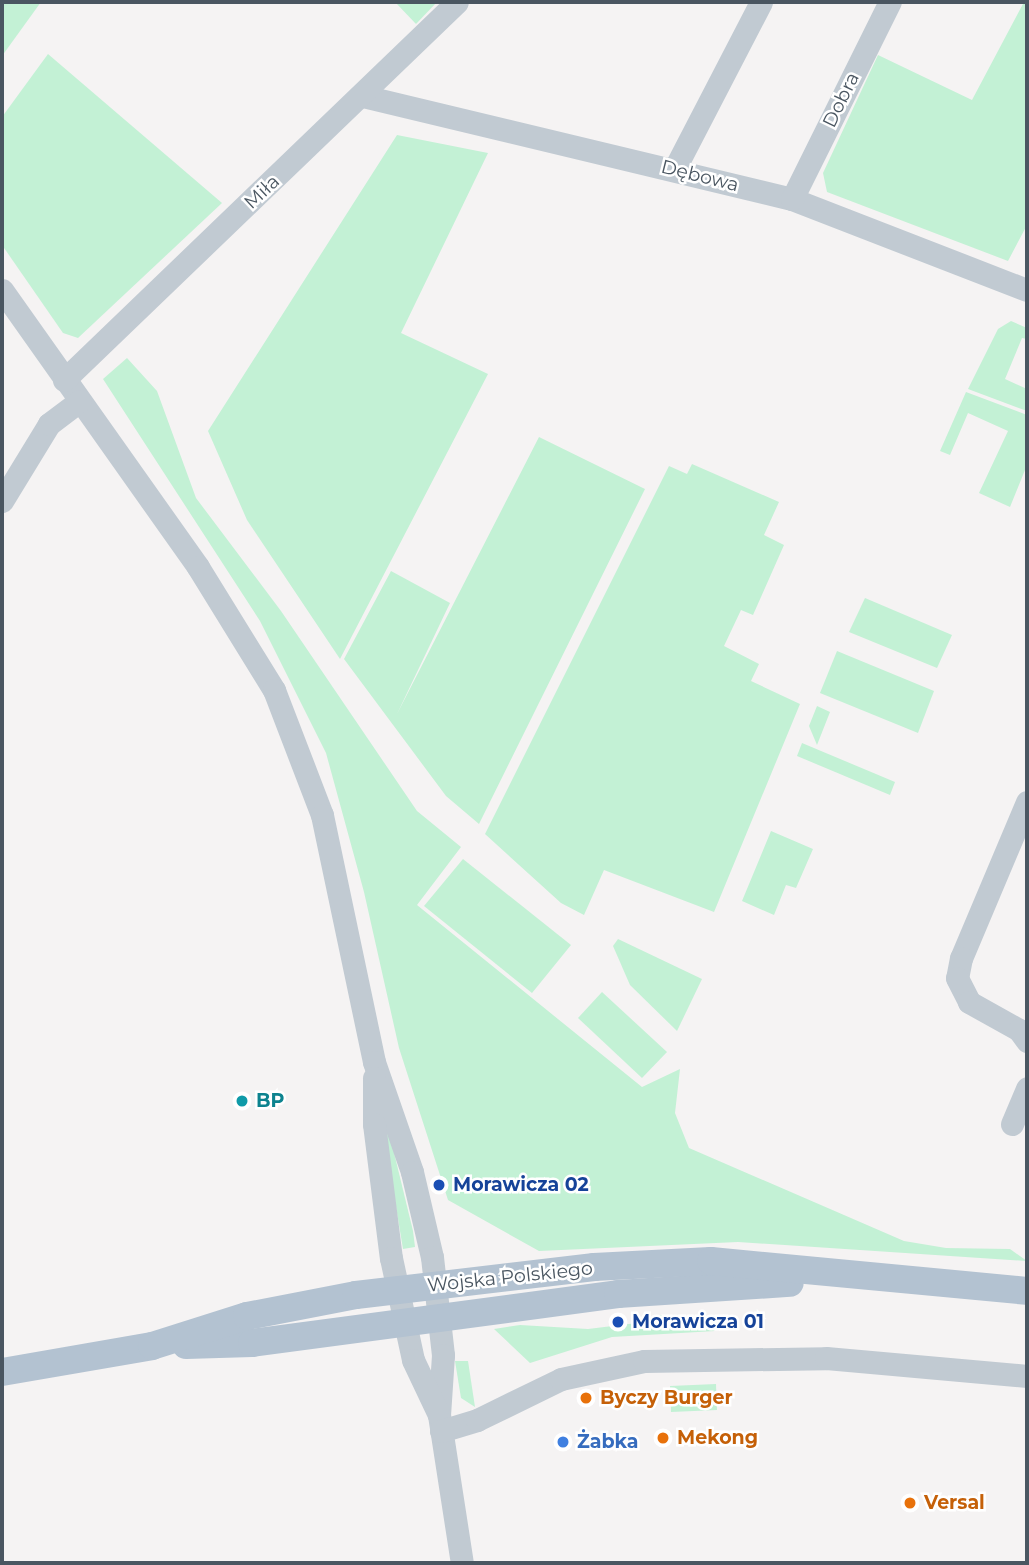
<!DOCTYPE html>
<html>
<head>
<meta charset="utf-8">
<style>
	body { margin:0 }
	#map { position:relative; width:1029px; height:1565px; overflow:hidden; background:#f5f3f3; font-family:Montserrat,sans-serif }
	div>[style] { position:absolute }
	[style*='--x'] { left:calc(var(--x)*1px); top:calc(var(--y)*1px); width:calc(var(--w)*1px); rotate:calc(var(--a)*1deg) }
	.green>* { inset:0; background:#c3f1d5 }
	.minor>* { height:23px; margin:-11.5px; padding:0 11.5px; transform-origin:11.5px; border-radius:11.5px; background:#c1cad2 }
	.major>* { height:28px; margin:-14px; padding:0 14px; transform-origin:14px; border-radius:14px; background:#b3c2d1 }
	.dots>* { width:19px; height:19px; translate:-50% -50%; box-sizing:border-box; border:4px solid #fff; border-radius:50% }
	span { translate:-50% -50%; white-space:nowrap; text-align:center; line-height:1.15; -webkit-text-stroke:5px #fff; paint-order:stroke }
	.street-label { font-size:19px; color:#4a5661 }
	.culture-label { font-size:19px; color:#0d838f; font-weight:700 }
	.left { translate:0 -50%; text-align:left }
	.transit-label { font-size:19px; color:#164399; font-weight:700 }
	.food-label { font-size:19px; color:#c56008; font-weight:700 }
	.shop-label { font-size:19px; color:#366cbe; font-weight:700 }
	.frame { position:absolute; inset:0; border:4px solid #4a5661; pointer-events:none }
</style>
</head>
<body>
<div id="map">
	<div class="green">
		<i style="clip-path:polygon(2px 2px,41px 2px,2px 56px)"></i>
		<i style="clip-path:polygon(395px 2px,437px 2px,416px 24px)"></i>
		<i style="clip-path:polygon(1024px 2px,1027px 2px,1027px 225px,1008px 261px,827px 192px,823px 173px,878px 55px,972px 100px)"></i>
		<i style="clip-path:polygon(48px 54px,222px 203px,78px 338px,63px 333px,2px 245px,2px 117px)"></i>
		<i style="clip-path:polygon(397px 135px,488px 153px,401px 333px,488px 374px,340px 659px,247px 520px,208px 431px)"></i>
		<i style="clip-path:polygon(1011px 321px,1027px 328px,1027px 339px,1022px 338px,1005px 379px,1027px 389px,1027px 411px,968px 389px,998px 329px)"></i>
		<i style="clip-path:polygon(127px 358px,157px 391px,196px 498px,281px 611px,417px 811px,461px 847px,417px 905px,642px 1087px,680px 1069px,675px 1113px,689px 1148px,904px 1241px,946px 1248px,1010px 1249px,1027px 1261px,738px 1242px,539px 1251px,448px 1200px,399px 1048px,364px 892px,326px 753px,260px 621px,103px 379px)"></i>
		<i style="clip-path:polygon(966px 392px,1027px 415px,1027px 465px,1010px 507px,979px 493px,1008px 431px,968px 413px,950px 455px,940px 451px)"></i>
		<i style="clip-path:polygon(539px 437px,645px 489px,479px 824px,446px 796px,344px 659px,391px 571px,450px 603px,397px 714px)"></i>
		<i style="clip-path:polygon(692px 464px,779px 502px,764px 535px,784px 545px,753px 615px,741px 610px,724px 646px,759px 664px,751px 681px,800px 704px,714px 912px,604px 870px,584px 915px,561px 903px,485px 834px,669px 466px,687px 474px)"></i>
		<i style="clip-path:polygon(865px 598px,952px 635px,937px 668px,849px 632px)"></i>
		<i style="clip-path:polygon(837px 651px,934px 691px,918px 733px,820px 693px)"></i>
		<i style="clip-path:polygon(817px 706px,830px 712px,817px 745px,809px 726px)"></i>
		<i style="clip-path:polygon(802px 743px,895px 782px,890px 795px,797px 756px)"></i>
		<i style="clip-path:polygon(771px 831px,813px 849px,796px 888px,786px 885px,774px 915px,742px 901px)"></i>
		<i style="clip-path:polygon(463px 859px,571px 945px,532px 993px,424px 906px)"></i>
		<i style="clip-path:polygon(618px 939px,702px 979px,677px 1031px,630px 985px,613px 946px)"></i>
		<i style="clip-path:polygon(602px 992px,667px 1052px,642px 1078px,578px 1018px)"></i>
		<i style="clip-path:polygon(389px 1132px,413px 1231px,415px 1247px,403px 1249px,384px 1134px)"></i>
		<i style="clip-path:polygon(661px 1315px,681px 1317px,715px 1331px,612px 1337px,530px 1363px,494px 1329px,520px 1325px,588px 1329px,637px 1323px,637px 1319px)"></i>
		<i style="clip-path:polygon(455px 1361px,468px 1361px,475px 1407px,461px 1398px)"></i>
		<i style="clip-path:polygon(716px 1384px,717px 1410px,671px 1412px,670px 1386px)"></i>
	</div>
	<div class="minor">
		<i style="--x:363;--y:96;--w:441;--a:13.5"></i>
		<i style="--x:792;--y:199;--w:252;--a:21.2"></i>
		<i style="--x:674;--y:170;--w:189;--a:-62.6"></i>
		<i style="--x:792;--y:199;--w:220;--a:-63.6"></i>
		<i style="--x:2;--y:290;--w:339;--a:54.7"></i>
		<i style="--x:198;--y:567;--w:145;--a:58.3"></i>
		<i style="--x:274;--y:690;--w:134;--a:69"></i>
		<i style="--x:322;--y:815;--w:252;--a:78.1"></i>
		<i style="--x:374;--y:1062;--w:116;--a:70.9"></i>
		<i style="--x:412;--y:1172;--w:87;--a:76.8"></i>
		<i style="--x:432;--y:1257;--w:99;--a:83.6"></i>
		<i style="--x:443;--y:1355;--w:60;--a:93.8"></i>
		<i style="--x:439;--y:1415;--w:150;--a:81.2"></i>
		<i style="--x:64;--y:380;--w:545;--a:-43.89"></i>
		<i style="--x:2;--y:501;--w:90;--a:-58.6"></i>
		<i style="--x:49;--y:424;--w:38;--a:-37"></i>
		<i style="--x:1027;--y:802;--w:169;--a:112.9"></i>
		<i style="--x:961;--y:958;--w:20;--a:101"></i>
		<i style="--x:957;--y:978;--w:27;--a:63"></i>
		<i style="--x:969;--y:1002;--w:57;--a:29.2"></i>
		<i style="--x:1019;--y:1030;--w:14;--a:54"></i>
		<i style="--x:374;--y:1078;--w:46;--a:90"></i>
		<i style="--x:374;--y:1124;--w:135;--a:82.8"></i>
		<i style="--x:391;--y:1258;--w:104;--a:77.8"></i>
		<i style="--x:413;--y:1360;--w:61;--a:64.7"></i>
		<i style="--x:1012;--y:1124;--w:39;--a:-67"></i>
		<i style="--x:441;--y:1431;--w:38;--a:-17"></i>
		<i style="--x:477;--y:1420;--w:93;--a:-26"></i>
		<i style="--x:561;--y:1379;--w:85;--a:-12.2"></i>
		<i style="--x:644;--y:1361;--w:182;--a:-0.9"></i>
		<i style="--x:826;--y:1358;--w:202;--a:5.1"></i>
	</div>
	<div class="major">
		<i style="--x:186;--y:1345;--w:66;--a:-1.7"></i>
		<i style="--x:252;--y:1343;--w:369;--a:-7.6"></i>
		<i style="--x:618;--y:1294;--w:172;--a:-3.7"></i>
		<i style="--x:2;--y:1372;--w:152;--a:-9.8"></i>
		<i style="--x:152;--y:1346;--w:100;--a:-17.5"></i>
		<i style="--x:247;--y:1316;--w:111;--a:-10.9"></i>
		<i style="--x:356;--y:1295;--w:240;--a:-6.7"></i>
		<i style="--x:594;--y:1267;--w:117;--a:-2.9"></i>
		<i style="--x:711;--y:1261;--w:317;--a:5.4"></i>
	</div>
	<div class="dots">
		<i style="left:242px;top:1101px;background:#0f9aa8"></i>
		<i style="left:439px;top:1185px;background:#1a4fb4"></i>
		<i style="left:618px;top:1322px;background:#1a4fb4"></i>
		<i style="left:586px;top:1398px;background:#e8710a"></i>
		<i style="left:663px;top:1438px;background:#e8710a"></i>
		<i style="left:563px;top:1442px;background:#3f7fe0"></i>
		<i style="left:910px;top:1503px;background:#e8710a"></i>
	</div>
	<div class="street-label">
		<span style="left:841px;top:100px;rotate:-64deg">Dobra</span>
		<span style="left:700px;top:176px;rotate:14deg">Dębowa</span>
		<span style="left:262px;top:192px;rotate:-43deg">Miła</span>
		<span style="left:510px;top:1277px;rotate:-6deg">Wojska Polskiego</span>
	</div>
	<div class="culture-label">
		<span class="left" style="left:256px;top:1101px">BP</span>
	</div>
	<div class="transit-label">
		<span class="left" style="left:453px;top:1185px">Morawicza 02</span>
		<span class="left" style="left:632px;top:1322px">Morawicza 01</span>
	</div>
	<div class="food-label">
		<span class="left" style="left:600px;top:1398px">Byczy Burger</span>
		<span class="left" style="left:677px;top:1438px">Mekong</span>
		<span class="left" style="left:924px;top:1503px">Versal</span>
	</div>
	<div class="shop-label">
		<span class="left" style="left:577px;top:1442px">Żabka</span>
	</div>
	<div class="frame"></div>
</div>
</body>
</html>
